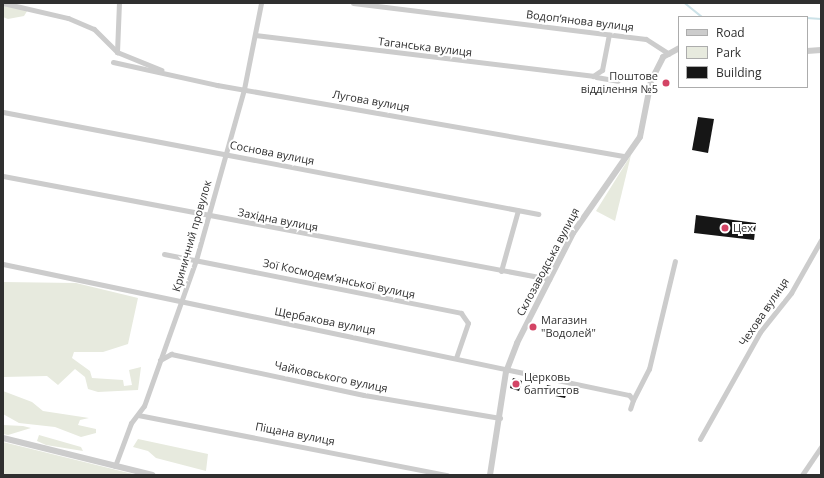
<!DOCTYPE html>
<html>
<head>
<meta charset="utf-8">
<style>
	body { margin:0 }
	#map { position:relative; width:824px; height:478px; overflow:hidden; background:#fff; font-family:"Open Sans",sans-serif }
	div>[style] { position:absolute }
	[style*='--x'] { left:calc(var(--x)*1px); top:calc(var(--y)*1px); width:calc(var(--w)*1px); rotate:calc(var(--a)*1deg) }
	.green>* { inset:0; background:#e7eade }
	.stream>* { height:1.5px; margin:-0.75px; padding:0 0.75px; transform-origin:0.75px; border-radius:0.75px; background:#cce2e8 }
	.building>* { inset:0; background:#161616 }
	.minor>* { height:5px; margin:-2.5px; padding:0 2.5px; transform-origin:2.5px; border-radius:2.5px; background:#ccc }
	.tertiary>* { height:6px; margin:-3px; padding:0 3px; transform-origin:3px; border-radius:3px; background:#ccc }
	.dots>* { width:11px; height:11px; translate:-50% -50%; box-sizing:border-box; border:2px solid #fff; border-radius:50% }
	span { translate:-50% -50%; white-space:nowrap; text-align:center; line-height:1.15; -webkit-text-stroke:4px #fff; paint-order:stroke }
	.street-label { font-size:11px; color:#2f2f2f }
	.poi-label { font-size:11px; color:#2f2f2f }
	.right { translate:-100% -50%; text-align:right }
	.left { translate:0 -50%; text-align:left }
	.frame { position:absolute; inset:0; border:4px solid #2f2f2f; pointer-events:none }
	.legend { position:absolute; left:678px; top:16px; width:130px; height:72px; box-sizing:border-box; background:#fff; border:1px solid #acacac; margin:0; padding:5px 7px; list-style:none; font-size:12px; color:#2f2f2f }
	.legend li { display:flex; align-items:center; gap:8px; height:20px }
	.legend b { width:20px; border:1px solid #acacac }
</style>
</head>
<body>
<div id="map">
	<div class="green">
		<i style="clip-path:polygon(3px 3px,29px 8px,24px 16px,8px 19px,3px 17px)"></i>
		<i style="clip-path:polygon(631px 155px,615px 221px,596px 211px)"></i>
		<i style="clip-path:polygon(3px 282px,76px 283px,138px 298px,128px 344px,103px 352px,74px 352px,72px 358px,90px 371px,92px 378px,123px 380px,124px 386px,132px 385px,129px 370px,141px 367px,138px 390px,98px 392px,88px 389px,85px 377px,75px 369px,58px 385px,47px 376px,3px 377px)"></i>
		<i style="clip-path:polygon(3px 391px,32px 402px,43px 411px,89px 418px,80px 420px,78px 425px,96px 429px,96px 433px,81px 437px,55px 427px,19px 423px,3px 414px)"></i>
		<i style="clip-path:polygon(3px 425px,23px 426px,31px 428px,8px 435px,3px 434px)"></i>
		<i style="clip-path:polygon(39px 435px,81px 447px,83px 451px,46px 445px,37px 441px)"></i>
		<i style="clip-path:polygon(138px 439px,208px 454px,206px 471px,156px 458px,148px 451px,133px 447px)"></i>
		<i style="clip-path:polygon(3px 442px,133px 474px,136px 475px,3px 475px)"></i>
	</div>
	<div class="stream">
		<i style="--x:685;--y:3;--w:22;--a:39"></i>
		<i style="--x:807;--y:18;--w:14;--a:4"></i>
	</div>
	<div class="building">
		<i style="clip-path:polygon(698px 117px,714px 119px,708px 153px,692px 150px)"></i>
		<i style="clip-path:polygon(696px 215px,756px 223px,754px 240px,694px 233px)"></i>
		<i style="clip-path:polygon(513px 378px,522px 381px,519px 391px,510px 388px)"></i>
		<i style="clip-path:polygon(547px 385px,568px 390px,565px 398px,545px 394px)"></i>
	</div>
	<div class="minor">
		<i style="--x:3;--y:3;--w:67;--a:13"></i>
		<i style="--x:68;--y:18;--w:28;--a:23"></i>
		<i style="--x:94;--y:29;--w:33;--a:45"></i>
		<i style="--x:117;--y:52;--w:48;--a:22.2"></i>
		<i style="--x:353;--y:3;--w:295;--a:7"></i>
		<i style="--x:646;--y:39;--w:27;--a:33"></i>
		<i style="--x:255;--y:35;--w:340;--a:6.9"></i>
		<i style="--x:593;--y:76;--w:11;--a:-34"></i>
		<i style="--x:602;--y:70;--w:36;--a:-79"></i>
		<i style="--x:117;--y:52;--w:49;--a:-87.7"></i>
		<i style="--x:113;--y:62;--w:107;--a:12.5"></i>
		<i style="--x:217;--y:85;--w:414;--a:9.9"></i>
		<i style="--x:596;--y:77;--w:22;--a:10"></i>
		<i style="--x:3;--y:112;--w:545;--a:10.79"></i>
		<i style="--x:3;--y:176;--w:556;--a:10.68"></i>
		<i style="--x:164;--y:254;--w:303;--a:11.2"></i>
		<i style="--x:461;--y:313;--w:12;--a:55"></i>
		<i style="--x:468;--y:323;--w:36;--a:109"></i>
		<i style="--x:3;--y:264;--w:640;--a:11.82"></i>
		<i style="--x:629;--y:395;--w:6;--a:51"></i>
		<i style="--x:633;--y:400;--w:9;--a:108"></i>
		<i style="--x:501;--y:271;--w:63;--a:-74.4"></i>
		<i style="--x:160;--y:360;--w:13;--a:-29"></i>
		<i style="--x:171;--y:354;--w:197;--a:12"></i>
		<i style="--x:364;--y:395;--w:138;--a:9.6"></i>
		<i style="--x:633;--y:400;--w:35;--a:-63"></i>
		<i style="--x:649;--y:369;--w:111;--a:-76.5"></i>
		<i style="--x:138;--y:415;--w:315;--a:11"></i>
		<i style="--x:700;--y:439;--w:123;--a:-60.7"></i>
		<i style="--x:760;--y:332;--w:50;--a:-51.5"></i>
		<i style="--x:791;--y:293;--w:61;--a:-60.5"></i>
		<i style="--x:115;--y:466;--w:46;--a:-69.6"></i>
		<i style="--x:131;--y:423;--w:21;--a:-53"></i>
		<i style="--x:144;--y:406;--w:155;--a:-70.4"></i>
		<i style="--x:196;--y:260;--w:178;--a:-74.3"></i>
		<i style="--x:244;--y:89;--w:88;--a:-78.8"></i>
		<i style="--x:802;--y:475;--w:34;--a:-56"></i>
	</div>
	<div class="tertiary">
		<i style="--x:807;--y:51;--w:14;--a:-4"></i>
		<i style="--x:3;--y:438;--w:154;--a:13.9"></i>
		<i style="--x:490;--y:475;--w:104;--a:-81.2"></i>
		<i style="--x:506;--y:372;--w:31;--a:-69"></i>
		<i style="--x:517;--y:343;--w:123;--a:-63"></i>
		<i style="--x:573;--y:233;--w:117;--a:-55.1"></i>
		<i style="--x:640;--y:137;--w:57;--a:-78.9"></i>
		<i style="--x:651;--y:81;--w:27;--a:-63"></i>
		<i style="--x:663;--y:57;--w:18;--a:-29"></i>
	</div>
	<div class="dots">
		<i style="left:666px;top:83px;background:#d34465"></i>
		<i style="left:725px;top:228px;background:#d34465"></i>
		<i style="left:533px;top:327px;background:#d34465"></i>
		<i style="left:516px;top:384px;background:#d34465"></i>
	</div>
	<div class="street-label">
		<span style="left:580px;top:21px;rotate:7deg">Водоп’янова вулиця</span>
		<span style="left:425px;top:47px;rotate:7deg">Таганська вулиця</span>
		<span style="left:371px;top:101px;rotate:10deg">Лугова вулиця</span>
		<span style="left:272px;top:153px;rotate:11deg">Соснова вулиця</span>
		<span style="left:278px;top:220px;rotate:11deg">Західна вулиця</span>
		<span style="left:192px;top:236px;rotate:-74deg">Криничний провулок</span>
		<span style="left:548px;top:262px;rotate:-62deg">Склозаводська вулиця</span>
		<span style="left:339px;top:279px;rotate:12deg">Зої Космодем’янської вулиця</span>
		<span style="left:764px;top:312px;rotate:-56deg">Чехова вулиця</span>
		<span style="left:325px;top:321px;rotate:11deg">Щербакова вулиця</span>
		<span style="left:331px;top:377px;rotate:12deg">Чайковського вулиця</span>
		<span style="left:295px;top:434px;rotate:11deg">Піщана вулиця</span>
	</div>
	<div class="poi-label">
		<span class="right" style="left:658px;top:83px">Поштове<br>відділення №5</span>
		<span class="left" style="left:733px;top:228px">Цех</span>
		<span class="left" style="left:541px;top:327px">Магазин<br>"Водолей"</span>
		<span class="left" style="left:524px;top:384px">Церковь<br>баптистов</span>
	</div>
	<div class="frame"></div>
	<ul class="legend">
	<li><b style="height:5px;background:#ccc"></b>Road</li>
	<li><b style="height:11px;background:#e7eade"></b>Park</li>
	<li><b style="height:11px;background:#161616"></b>Building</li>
	</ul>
</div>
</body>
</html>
